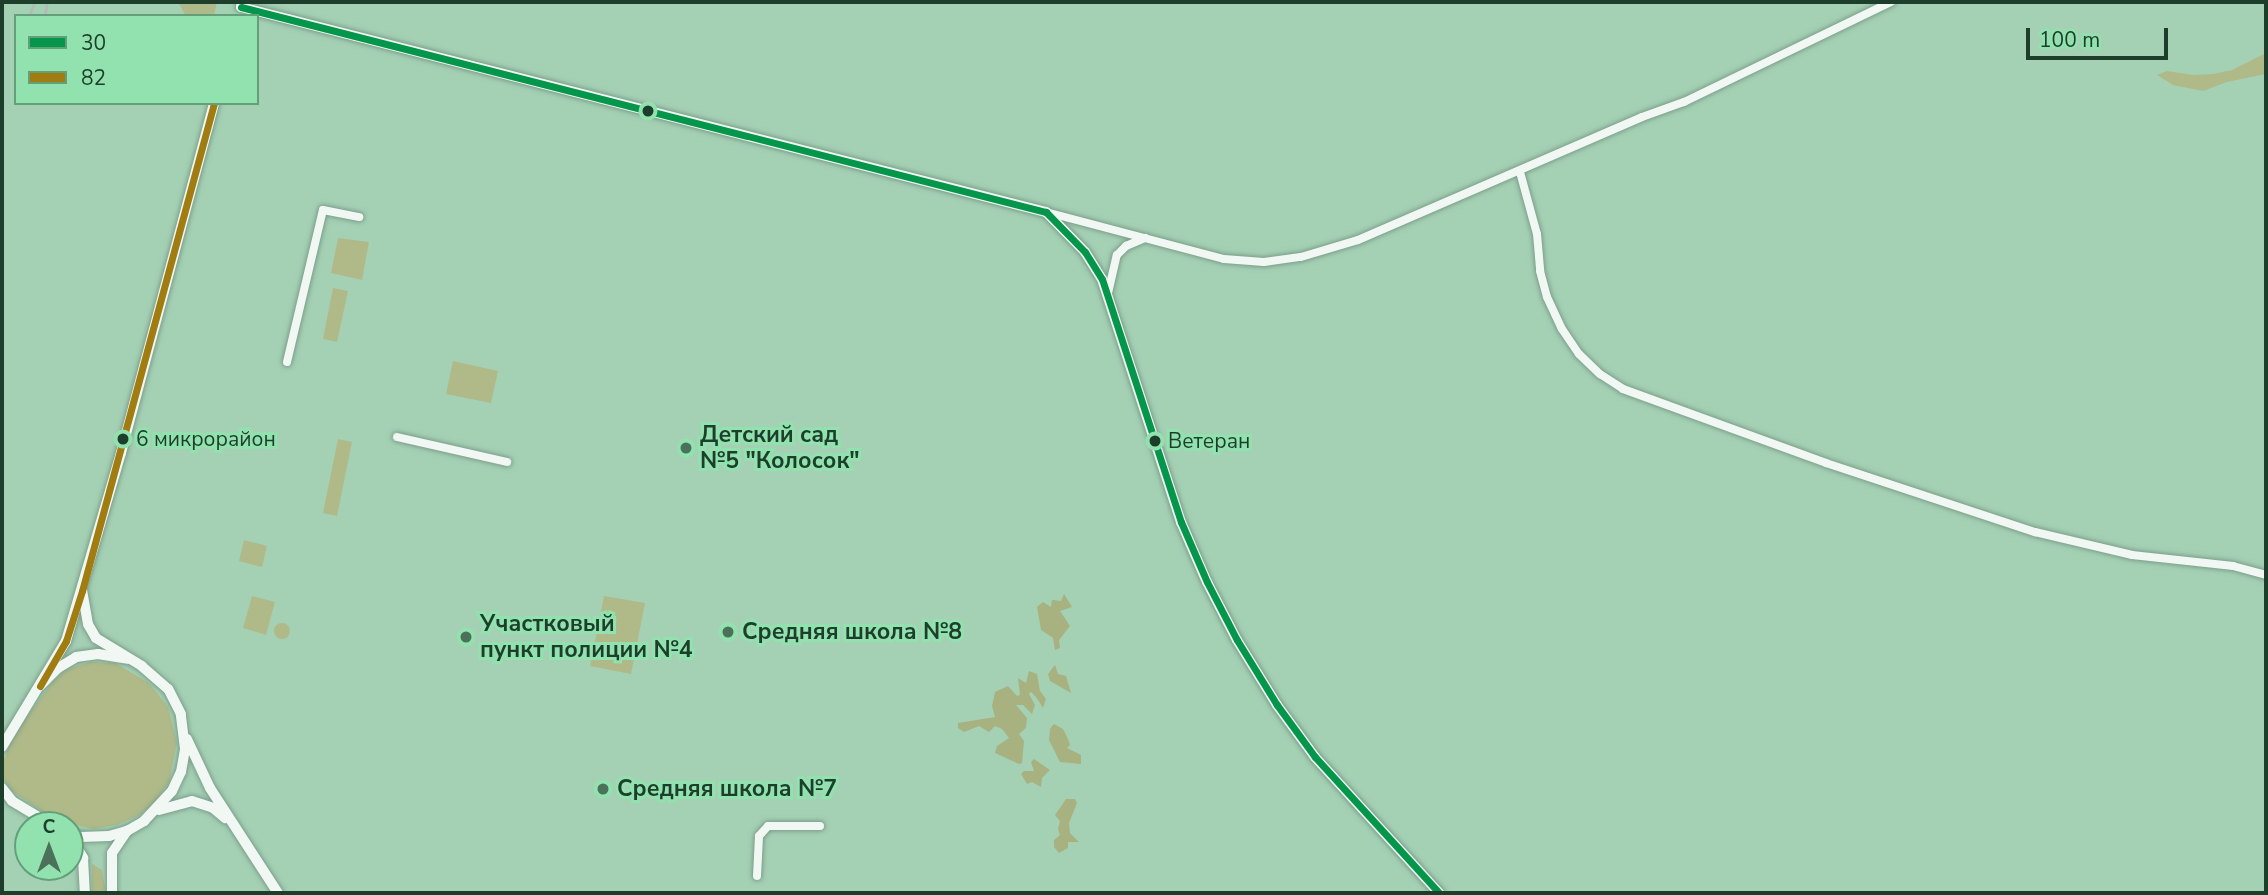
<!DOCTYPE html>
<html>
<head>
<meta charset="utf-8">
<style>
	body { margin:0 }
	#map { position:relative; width:2268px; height:895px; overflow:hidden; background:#a4d0b4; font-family:"Nunito Sans",sans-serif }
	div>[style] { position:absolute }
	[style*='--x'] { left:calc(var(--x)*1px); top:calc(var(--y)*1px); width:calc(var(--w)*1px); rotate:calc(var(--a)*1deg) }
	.green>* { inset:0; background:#b0ba89 }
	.round { border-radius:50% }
	.forest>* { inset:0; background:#a7b280 }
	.roads { filter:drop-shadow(0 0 2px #7c9f8a) drop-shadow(0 0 2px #7c9f8a) }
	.minor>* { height:8px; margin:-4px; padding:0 4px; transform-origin:4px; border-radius:4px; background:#f1f8f4 }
	.tertiary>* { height:10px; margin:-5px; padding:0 5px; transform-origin:5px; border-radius:5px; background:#f1f8f4 }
	.secondary>* { height:10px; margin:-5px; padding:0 5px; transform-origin:5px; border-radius:5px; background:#f1f8f4 }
	.rail>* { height:2.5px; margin-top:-1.25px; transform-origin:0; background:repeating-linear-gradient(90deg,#b2bcb6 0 14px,transparent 0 21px) }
	.bus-1>* { height:7px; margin:-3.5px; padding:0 3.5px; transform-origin:3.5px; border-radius:3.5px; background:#04964b }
	.bus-2>* { height:7px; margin:-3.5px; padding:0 3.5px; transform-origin:3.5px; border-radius:3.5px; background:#a07c11 }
	.dots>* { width:19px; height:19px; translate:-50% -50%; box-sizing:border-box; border:4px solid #92e2b0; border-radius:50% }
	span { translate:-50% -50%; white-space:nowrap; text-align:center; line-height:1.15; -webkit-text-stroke:6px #92e2b0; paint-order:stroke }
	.bus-label { font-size:21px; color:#1d3e2a }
	.left { translate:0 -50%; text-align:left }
	.poi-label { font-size:23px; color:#1d3e2a; font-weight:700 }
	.frame { position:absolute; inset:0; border:4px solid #1d3e2a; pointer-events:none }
	.legend { position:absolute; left:14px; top:14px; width:245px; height:91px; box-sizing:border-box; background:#92e2b0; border:2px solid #63a07a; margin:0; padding:9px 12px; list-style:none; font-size:21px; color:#1d3e2a }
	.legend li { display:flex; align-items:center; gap:14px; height:35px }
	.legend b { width:35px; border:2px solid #63a07a }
	.north { position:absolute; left:14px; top:811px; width:70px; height:70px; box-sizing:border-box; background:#92e2b0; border:2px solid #63a07a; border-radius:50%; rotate:0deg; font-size:19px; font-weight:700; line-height:28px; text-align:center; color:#1d3e2a }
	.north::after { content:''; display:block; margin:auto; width:24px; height:32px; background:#4c715a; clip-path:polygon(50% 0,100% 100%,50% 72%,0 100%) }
	.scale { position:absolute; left:2026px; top:28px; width:142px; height:32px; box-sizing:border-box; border:4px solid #1d3e2a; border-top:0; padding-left:9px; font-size:21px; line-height:24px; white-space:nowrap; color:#1d3e2a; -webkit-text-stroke:5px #92e2b0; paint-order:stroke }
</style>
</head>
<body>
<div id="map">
	<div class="green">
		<i style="clip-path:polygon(178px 2px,217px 2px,214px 16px,186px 16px)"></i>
		<i style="clip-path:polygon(2266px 53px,2266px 74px,2227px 82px,2203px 91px,2173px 85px,2157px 75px,2167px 71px,2193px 75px,2213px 74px,2232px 70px)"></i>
		<i style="clip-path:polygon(338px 238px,369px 242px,362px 280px,331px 273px)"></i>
		<i style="clip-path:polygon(333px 288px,348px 291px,337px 342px,323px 339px)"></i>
		<i style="clip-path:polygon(453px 361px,498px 371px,491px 403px,446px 394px)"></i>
		<i style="clip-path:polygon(338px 439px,352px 442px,337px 516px,323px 513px)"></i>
		<i style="clip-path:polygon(244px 540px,267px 546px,262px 567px,239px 561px)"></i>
		<i style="clip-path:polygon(252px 596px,275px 602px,266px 635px,243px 628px)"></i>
		<i style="clip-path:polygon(604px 596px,645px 603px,631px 674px,590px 666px)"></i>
		<i class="round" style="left:274px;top:623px;width:16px;height:16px"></i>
		<i style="clip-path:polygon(91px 662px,115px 663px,149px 683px,168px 707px,177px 743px,169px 782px,154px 803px,138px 816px,117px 825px,94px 829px,57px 821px,12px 791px,4px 780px,2px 764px,14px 734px,54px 680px,69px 668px)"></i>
		<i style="clip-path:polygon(92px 864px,102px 870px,106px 893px,92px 893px)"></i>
	</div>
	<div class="forest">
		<i style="clip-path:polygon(1064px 594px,1072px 607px,1060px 611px,1070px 626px,1059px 640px,1060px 648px,1055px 650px,1053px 638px,1041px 630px,1037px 607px,1043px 602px,1051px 607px,1052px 600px,1061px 601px)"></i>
		<i style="clip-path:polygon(1055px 665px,1058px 674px,1066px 676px,1071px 693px,1050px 681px,1048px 674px)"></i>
		<i style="clip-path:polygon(1029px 671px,1037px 674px,1040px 691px,1046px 699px,1043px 708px,1036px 697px,1031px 692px,1029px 694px,1035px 705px,1032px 714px,1023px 705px,1016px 705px,1027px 718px,1026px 728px,1019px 734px,1024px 741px,1022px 763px,1019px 764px,995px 753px,997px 746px,1009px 738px,1002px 729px,995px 726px,989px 732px,979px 726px,964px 732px,958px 728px,958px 723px,995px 717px,992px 706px,995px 692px,1008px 686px,1017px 696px,1020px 695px,1018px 678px,1026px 683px)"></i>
		<i style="clip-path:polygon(1054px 724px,1063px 729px,1068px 739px,1070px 745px,1067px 748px,1081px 755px,1081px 764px,1060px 762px,1049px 740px,1050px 729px)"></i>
		<i style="clip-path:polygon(1034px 759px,1050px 770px,1042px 778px,1041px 787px,1032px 782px,1027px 784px,1021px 774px,1024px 771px,1034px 771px,1031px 762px)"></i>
		<i style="clip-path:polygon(1066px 799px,1075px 799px,1077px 803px,1069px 823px,1070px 833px,1079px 842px,1068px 842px,1068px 848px,1059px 853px,1054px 847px,1054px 840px,1060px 835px,1058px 829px,1060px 821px,1055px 815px)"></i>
	</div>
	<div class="roads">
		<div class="minor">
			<i style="--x:1520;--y:172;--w:64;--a:74.7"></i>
			<i style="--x:1537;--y:234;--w:37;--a:85"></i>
			<i style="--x:1540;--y:271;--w:27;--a:75"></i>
			<i style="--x:1547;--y:297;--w:35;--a:65"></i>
			<i style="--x:1562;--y:329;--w:30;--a:56"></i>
			<i style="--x:1579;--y:354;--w:29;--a:44"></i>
			<i style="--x:1600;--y:374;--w:27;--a:33"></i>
			<i style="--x:1623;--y:389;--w:216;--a:20"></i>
			<i style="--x:1826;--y:463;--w:220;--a:18.3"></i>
			<i style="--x:2035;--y:532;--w:100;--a:13.3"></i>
			<i style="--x:2132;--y:555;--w:102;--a:6.2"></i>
			<i style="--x:2233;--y:566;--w:34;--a:15"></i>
			<i style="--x:1046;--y:212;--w:184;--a:14.8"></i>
			<i style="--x:1224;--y:259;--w:40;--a:4.3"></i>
			<i style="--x:1264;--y:262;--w:37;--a:-8"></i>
			<i style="--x:1301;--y:257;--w:59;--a:-16.6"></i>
			<i style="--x:1358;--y:240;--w:309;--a:-23.4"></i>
			<i style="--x:1642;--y:117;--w:45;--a:-19.7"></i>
			<i style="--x:1684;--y:102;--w:230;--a:-25.8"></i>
			<i style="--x:1108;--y:293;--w:39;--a:-77"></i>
			<i style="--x:1117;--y:255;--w:13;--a:-45"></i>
			<i style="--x:1126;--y:246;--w:21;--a:-23"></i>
			<i style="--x:287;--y:362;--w:156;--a:-76.7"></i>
			<i style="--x:323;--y:210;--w:37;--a:11"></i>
			<i style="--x:397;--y:437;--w:113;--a:12.8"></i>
			<i style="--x:757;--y:876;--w:40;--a:-87.1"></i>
			<i style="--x:759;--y:836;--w:13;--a:-48"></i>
			<i style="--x:768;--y:826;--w:52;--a:0"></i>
		</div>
		<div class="tertiary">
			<i style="--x:187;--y:739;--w:54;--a:64.9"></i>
			<i style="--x:210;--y:788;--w:125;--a:57.1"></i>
			<i style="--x:2;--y:747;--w:124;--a:-58.9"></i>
			<i style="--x:66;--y:641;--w:196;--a:-73.7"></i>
			<i style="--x:121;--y:453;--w:362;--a:-75.1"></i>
			<i style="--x:2;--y:788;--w:16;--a:52"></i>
			<i style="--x:12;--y:801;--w:47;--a:31"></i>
			<i style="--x:159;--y:810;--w:34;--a:-15"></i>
			<i style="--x:192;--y:801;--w:22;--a:18"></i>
			<i style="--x:213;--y:808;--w:16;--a:40"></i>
			<i style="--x:70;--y:834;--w:11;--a:15"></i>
			<i style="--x:81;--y:837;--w:28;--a:-2"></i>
			<i style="--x:109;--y:836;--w:19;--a:-16"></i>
			<i style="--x:127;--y:831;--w:20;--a:-30"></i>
			<i style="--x:144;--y:821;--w:41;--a:-47"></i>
			<i style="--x:172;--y:791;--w:21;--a:-65"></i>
			<i style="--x:181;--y:772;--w:23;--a:-80"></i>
			<i style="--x:185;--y:749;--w:35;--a:-97"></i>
			<i style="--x:181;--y:714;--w:28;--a:-117"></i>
			<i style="--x:168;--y:689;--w:35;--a:-139"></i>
			<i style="--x:142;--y:666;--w:54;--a:-148.7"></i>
			<i style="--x:96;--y:638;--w:16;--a:-120"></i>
			<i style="--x:88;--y:624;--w:34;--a:-100"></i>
			<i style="--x:70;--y:836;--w:26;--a:59"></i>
			<i style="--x:83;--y:858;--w:35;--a:87"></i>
			<i style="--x:112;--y:893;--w:40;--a:-90"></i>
			<i style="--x:112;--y:853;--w:27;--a:-56"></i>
		</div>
		<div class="secondary">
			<i style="--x:242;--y:2;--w:5;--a:101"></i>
			<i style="--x:241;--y:7;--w:831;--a:14.29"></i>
			<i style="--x:1046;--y:212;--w:56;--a:45.7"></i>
			<i style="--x:1085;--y:252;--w:32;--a:58"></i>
			<i style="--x:1102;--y:279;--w:256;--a:72"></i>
			<i style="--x:1181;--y:522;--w:65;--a:66.6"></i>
			<i style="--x:1207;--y:582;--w:65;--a:62.7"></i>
			<i style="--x:1237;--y:640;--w:76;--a:58.4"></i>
			<i style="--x:1277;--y:705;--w:64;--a:53.8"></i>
			<i style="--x:1315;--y:757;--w:184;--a:47.6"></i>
			<i style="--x:40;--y:686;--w:25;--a:-45"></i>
			<i style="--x:58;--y:668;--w:21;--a:-31"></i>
			<i style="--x:76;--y:657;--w:22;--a:-8"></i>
			<i style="--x:98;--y:654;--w:30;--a:9"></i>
		</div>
	</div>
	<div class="rail">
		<i style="--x:29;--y:16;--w:15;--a:-67"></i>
		<i style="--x:45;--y:16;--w:14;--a:-82"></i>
	</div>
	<div class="bus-1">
		<i style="--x:241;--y:7;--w:831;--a:14.29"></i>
		<i style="--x:1046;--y:212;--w:56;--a:45.7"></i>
		<i style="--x:1085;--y:252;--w:32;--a:58"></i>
		<i style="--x:1102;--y:279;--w:256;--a:72"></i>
		<i style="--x:1181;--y:522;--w:65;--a:66.6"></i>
		<i style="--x:1207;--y:582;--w:65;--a:62.7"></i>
		<i style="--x:1237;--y:640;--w:76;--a:58.4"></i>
		<i style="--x:1277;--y:705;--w:64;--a:53.8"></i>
		<i style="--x:1315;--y:757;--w:184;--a:47.6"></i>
	</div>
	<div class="bus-2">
		<i style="--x:40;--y:686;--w:52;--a:-60"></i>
		<i style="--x:66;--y:641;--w:52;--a:-72.3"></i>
		<i style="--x:82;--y:591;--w:506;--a:-74.86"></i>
	</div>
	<div class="dots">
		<i style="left:648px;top:111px;background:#1d3e2a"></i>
		<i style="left:123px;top:439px;background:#1d3e2a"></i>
		<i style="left:1155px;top:441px;background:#1d3e2a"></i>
		<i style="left:686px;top:448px;background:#4c715a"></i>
		<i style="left:728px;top:632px;background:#4c715a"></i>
		<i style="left:466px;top:637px;background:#4c715a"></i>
		<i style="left:603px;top:789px;background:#4c715a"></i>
	</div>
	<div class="bus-label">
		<span class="left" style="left:136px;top:439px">6 микрорайон</span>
		<span class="left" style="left:1168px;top:441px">Ветеран</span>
	</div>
	<div class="poi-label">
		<span class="left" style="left:700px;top:448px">Детский сад<br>№5 "Колосок"</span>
		<span class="left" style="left:480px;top:637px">Участковый<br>пункт полиции №4</span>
		<span class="left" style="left:742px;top:632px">Средняя школа №8</span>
		<span class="left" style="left:617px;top:789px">Средняя школа №7</span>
	</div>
	<div class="frame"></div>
	<ul class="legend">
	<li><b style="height:9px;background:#04964b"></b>30</li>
	<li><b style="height:9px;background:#a07c11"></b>82</li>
	</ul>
	<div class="north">С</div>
	<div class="scale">100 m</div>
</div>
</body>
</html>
